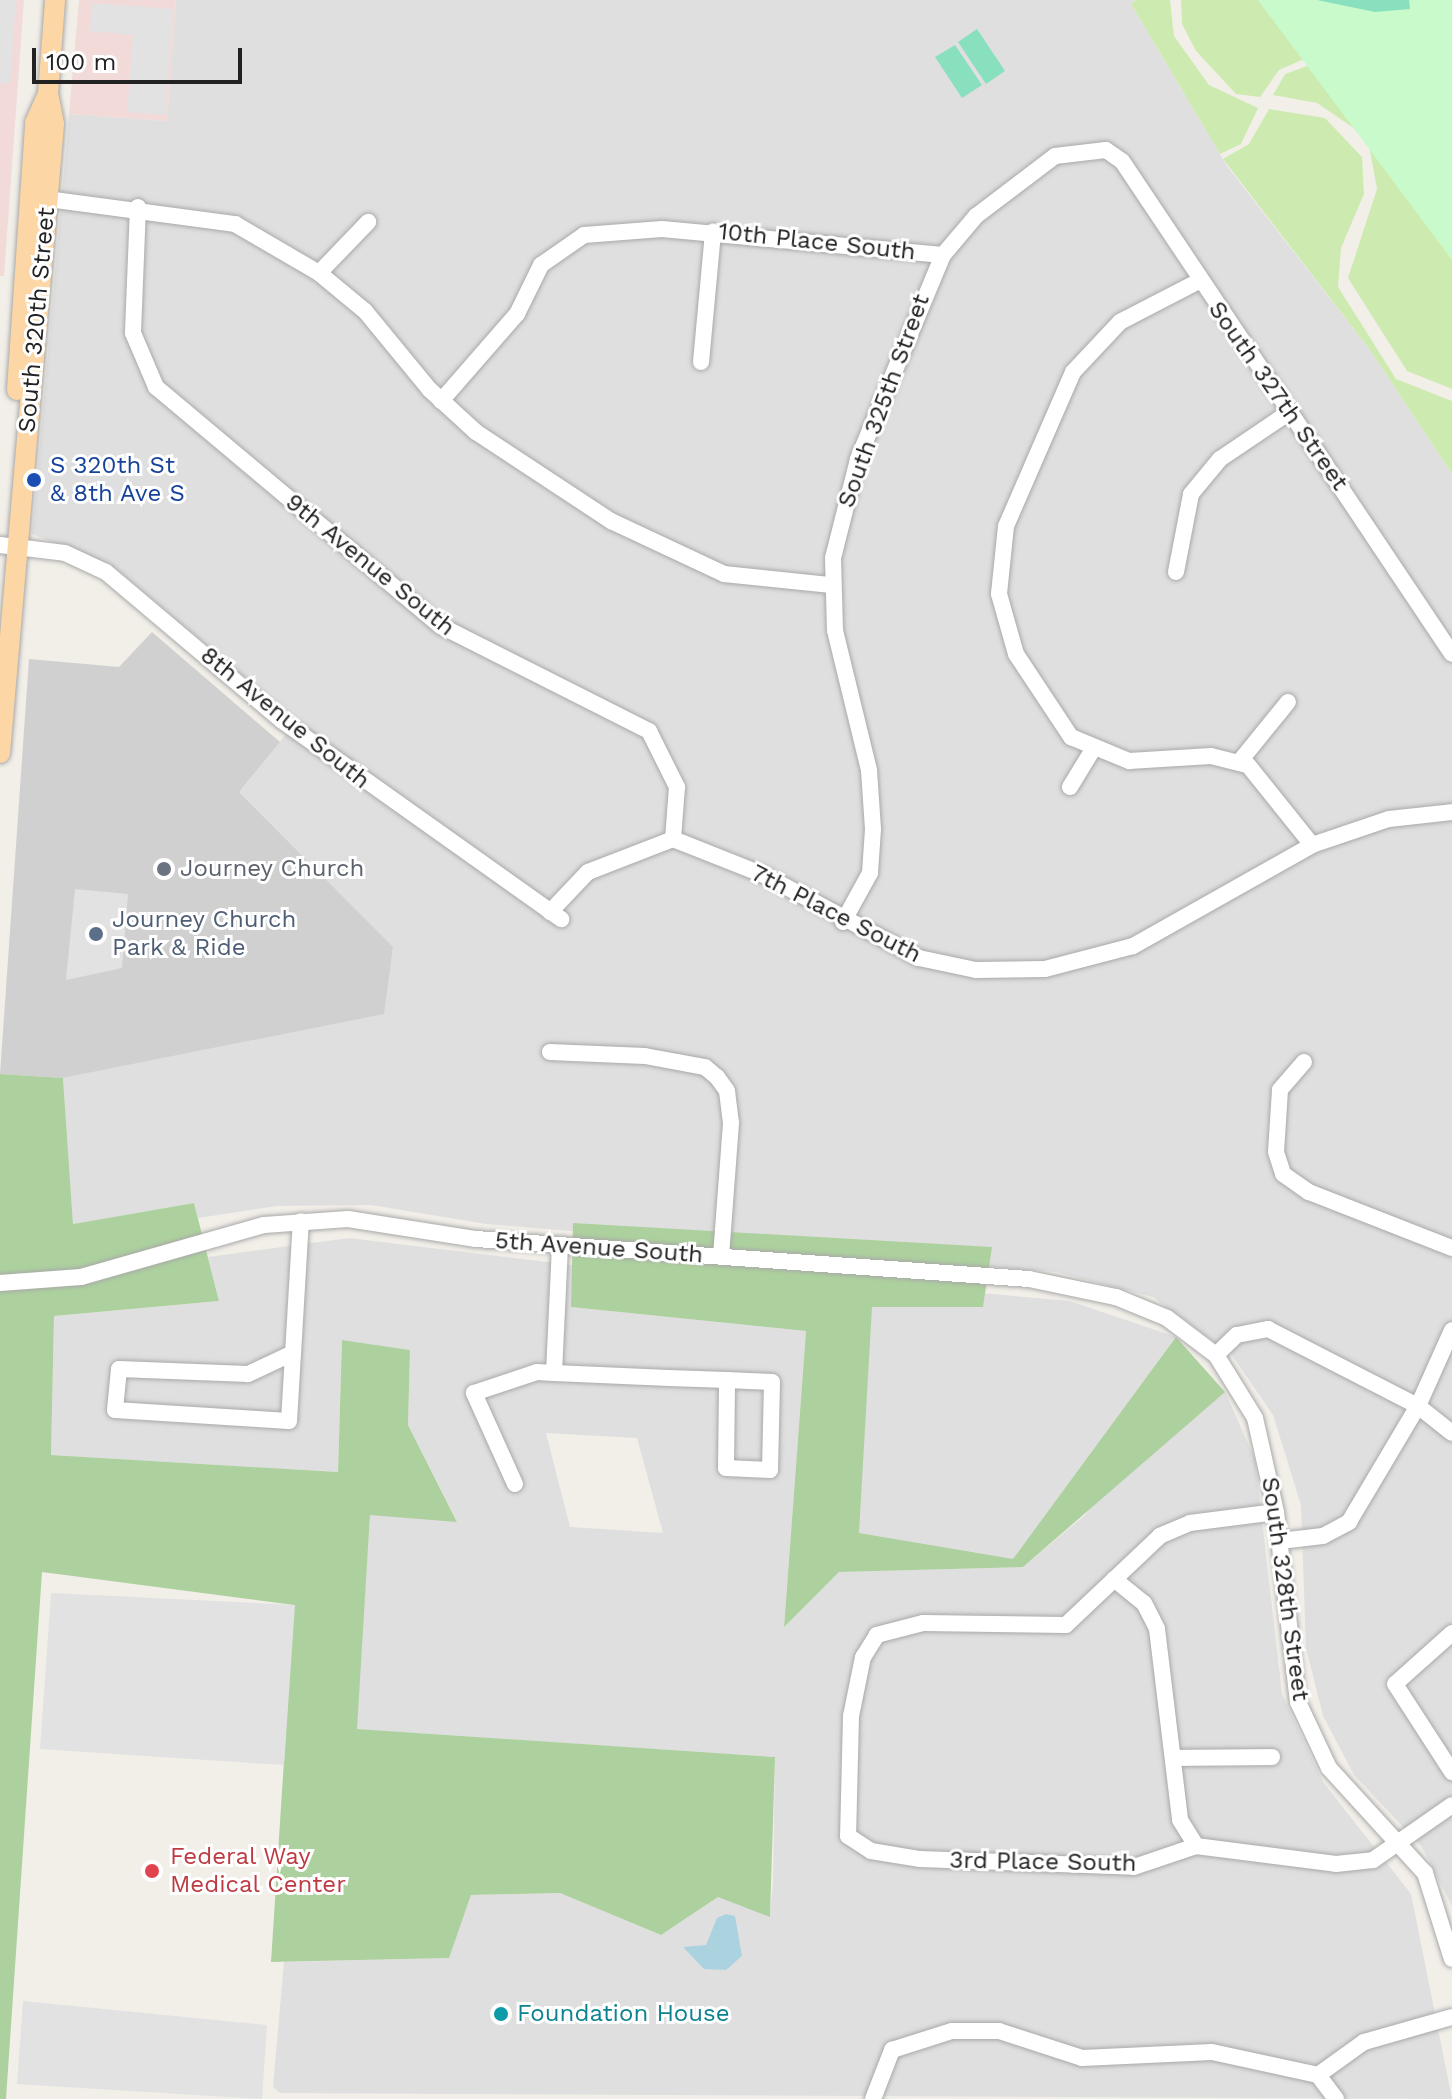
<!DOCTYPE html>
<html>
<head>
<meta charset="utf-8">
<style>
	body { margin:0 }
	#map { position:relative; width:1452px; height:2099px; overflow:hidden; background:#f2efe9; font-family:"Work Sans",sans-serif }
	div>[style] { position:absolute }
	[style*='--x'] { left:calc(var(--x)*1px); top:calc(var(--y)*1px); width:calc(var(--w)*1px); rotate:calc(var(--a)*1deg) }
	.residential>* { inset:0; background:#e0dfdf }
	.commercial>* { inset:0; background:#f2dad9 }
	.religious>* { inset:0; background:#d0d0d0 }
	.grass>* { inset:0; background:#cdebb0 }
	.forest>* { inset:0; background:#add19e }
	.park>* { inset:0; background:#c8facc }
	.pitch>* { inset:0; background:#88e0be }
	.parking>* { inset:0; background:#e2e2e2 }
	.water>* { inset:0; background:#aad3df }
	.roads { filter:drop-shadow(0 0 2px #a9a9a9) drop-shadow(0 0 2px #a9a9a9) }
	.minor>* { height:16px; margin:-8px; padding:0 8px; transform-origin:8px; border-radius:8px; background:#fff }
	.major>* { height:20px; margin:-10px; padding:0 10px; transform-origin:10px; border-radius:10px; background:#fcd6a4 }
	.dots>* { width:22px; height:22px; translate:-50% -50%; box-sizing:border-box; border:4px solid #fff; border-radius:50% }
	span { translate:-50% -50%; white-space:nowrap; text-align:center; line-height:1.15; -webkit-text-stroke:6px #fff; paint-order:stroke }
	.street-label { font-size:24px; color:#222 }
	.transit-label { font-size:24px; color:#164399 }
	.left { translate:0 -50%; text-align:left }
	.worship-label { font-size:24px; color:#5b616d }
	.service-label { font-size:24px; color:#4e5e75 }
	.health-label { font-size:24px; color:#be3a42 }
	.culture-label { font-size:24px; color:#0d838f }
	.scale { position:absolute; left:32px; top:48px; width:210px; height:36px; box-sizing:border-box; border:4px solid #222; border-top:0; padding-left:10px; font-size:24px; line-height:28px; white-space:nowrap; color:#222; -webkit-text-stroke:6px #fff; paint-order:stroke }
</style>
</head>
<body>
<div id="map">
	<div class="residential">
		<i style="clip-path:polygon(176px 0,1136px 0,1131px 4px,1227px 166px,1370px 350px,1452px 474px,1452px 1906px,1422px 1847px,1354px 1775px,1323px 1716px,1306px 1648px,1301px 1505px,1273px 1415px,1231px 1354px,1153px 1297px,1056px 1272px,486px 1224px,371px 1205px,277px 1206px,198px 1218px,194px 1203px,73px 1224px,63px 1078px,383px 1014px,393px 947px,239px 792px,297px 721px,115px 568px,32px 534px,69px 114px,167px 121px)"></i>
		<i style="clip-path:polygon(evenodd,349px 1238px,572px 1265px,572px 1307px,806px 1331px,784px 1626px,839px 1572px,1023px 1567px,1085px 1515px,1127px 1457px,1225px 1392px,1255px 1459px,1282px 1694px,1323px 1782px,1411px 1894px,1452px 2099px,280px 2093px,273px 2087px,284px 1962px,448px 1958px,471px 1895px,560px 1893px,661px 1935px,718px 1897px,770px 1916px,773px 1882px,775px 1757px,356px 1729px,370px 1514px,457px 1521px,408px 1425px,410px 1350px,342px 1340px,338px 1472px,51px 1455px,54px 1316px,219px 1301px,208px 1257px,349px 1238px,546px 1433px,637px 1438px,663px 1533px,570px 1527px,546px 1433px)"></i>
		<i style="clip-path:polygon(857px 1282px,1070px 1301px,1176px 1337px,1015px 1563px,846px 1546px)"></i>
	</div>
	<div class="commercial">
		<i style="clip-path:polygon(0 0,24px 0,4px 276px,0 276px)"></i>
		<i style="clip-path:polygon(79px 0,176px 0,167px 121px,69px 114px)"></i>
	</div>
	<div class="religious">
		<i style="clip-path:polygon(152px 632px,280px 742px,239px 792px,393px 947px,384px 1014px,63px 1078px,0 1074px,29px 659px,119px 667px)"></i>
	</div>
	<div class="grass">
		<i style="clip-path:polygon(1136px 0,1170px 0,1174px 36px,1209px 85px,1258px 108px,1241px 144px,1220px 154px,1131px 4px)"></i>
		<i style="clip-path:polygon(1181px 0,1300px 0,1327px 49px,1279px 70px,1260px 97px,1236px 94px,1196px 51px,1182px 24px)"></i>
		<i style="clip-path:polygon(1335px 56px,1358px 131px,1317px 103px,1273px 95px,1285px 74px)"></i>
		<i style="clip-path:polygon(1269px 109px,1325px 118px,1362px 157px,1364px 194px,1341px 248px,1338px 287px,1396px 379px,1452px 401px,1452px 474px,1370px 350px,1223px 159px,1249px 144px)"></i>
		<i style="clip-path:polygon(1369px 145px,1452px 205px,1452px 389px,1407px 371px,1348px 278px,1377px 189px)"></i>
	</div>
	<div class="forest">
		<i style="clip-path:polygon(0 1074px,63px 1078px,73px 1224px,194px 1203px,219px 1301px,54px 1316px,51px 1455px,338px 1472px,342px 1340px,410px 1350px,408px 1425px,457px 1522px,370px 1515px,357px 1729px,775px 1757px,770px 1917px,718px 1897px,661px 1935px,560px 1893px,471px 1895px,449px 1958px,271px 1962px,294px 1605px,42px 1572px,6px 2099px,0 2099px)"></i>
		<i style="clip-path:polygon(573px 1223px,992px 1247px,983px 1307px,872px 1307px,859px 1533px,1013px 1559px,1176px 1337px,1225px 1392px,1023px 1567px,839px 1572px,784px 1627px,806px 1331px,571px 1307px)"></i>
	</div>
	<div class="park">
		<i style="clip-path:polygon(1258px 0,1452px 0,1452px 260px)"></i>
	</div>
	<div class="pitch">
		<i style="clip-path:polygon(1317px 0,1409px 0,1410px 9px,1375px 12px)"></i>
		<i style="clip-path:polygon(977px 29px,1005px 71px,986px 84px,958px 42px)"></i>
		<i style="clip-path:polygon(955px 45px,982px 85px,962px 98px,935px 57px)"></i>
	</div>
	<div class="parking">
		<i style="clip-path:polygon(0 0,16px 0,10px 84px,0 83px)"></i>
		<i style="clip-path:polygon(92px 3px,173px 9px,165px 115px,127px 112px,133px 35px,90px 31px)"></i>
		<i style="clip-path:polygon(75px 889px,128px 894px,122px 968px,66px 980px)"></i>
		<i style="clip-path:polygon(51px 1593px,295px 1605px,284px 1765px,40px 1749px)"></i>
		<i style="clip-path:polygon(23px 2001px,267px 2025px,262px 2099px,17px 2084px)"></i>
	</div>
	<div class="water">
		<i style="clip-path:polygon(726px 1914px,735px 1916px,742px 1956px,726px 1970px,704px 1969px,683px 1947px,706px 1945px,717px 1918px)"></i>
	</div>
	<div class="roads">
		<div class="minor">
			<i style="--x:47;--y:199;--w:190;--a:7.6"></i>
			<i style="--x:235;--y:224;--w:97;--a:30.3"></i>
			<i style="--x:319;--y:273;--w:60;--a:39.6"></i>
			<i style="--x:365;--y:311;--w:101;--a:50.6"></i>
			<i style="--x:429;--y:389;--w:64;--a:42.5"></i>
			<i style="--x:476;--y:432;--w:162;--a:33.4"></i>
			<i style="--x:611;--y:521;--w:125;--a:25.1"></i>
			<i style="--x:724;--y:574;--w:108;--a:5.9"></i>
			<i style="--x:138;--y:207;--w:126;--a:92.3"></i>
			<i style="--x:133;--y:333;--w:59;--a:66.9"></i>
			<i style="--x:156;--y:387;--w:372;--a:40"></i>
			<i style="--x:441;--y:626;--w:233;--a:26.8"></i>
			<i style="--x:649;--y:731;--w:63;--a:63.4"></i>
			<i style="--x:677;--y:787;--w:52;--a:94.4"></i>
			<i style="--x:319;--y:273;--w:71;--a:-46.1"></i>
			<i style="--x:1199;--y:281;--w:89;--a:152.6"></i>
			<i style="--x:1120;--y:322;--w:69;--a:133.2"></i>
			<i style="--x:1073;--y:372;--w:168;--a:113.5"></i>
			<i style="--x:1006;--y:526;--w:68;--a:95.9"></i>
			<i style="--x:999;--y:594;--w:62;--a:74.2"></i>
			<i style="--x:1016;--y:654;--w:100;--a:56.5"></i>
			<i style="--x:1071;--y:737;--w:63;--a:22.5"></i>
			<i style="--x:1129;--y:761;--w:82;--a:-3.5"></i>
			<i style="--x:1211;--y:756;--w:38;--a:14"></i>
			<i style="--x:1248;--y:765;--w:102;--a:51.3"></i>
			<i style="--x:701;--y:362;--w:131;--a:-84.7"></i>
			<i style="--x:441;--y:401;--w:116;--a:-48.9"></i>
			<i style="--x:517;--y:314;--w:55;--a:-63.9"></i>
			<i style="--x:541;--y:265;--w:52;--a:-34.9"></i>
			<i style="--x:584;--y:235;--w:78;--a:-4.4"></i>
			<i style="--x:662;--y:229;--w:282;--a:5.3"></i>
			<i style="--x:943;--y:255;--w:51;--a:-49.8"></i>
			<i style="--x:976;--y:216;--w:99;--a:-37.2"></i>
			<i style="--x:1055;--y:156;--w:51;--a:-6.7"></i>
			<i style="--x:1106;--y:150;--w:19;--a:35"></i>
			<i style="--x:1122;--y:161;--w:593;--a:56.2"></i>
			<i style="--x:0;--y:545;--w:65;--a:7"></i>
			<i style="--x:65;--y:553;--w:45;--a:24.9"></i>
			<i style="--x:106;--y:572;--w:229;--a:40.2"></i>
			<i style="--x:281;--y:720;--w:344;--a:35.4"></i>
			<i style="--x:1176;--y:572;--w:79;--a:-79.1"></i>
			<i style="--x:1191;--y:494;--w:45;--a:-50.4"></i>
			<i style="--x:1220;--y:459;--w:82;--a:-34.1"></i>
			<i style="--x:1240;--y:761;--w:76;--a:-50.9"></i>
			<i style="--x:1070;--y:787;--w:42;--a:-58.6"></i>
			<i style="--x:550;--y:912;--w:55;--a:-46.5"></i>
			<i style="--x:588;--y:872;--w:91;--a:-21.2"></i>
			<i style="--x:673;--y:839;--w:98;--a:21.6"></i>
			<i style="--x:764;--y:875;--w:176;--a:28.2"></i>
			<i style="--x:919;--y:958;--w:58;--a:11.9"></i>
			<i style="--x:976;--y:970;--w:69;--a:-0.8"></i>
			<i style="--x:1045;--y:969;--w:91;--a:-14.6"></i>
			<i style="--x:1133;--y:946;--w:206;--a:-29.4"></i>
			<i style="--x:1312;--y:845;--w:81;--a:-18.7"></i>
			<i style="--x:1389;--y:819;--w:63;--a:-6.3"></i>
			<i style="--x:843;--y:922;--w:56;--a:-61.1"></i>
			<i style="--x:870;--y:873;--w:44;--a:-86.1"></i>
			<i style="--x:873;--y:829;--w:59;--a:-93.9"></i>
			<i style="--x:869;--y:770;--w:144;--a:-103.7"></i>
			<i style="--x:835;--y:630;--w:72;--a:-91.6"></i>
			<i style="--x:833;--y:558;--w:102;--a:-75.8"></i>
			<i style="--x:858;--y:459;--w:221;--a:-67.4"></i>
			<i style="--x:550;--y:1052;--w:95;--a:2.4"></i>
			<i style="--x:645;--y:1056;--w:61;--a:10.4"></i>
			<i style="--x:705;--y:1067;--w:16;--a:40"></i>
			<i style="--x:717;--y:1077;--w:17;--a:54"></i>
			<i style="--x:727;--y:1091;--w:32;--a:83"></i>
			<i style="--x:731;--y:1123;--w:133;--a:94.3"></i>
			<i style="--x:1304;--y:1062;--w:37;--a:131"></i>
			<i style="--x:1280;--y:1090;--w:62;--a:93.7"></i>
			<i style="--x:1276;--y:1152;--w:23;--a:72"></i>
			<i style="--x:1283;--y:1174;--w:32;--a:35"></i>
			<i style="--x:1309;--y:1192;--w:154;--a:21.4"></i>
			<i style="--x:0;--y:1283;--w:81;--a:-4.2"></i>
			<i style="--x:81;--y:1277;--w:190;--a:-15.9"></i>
			<i style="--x:264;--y:1225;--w:84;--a:-4.1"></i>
			<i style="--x:348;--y:1219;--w:130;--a:8.9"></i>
			<i style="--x:476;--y:1239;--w:554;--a:4.14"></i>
			<i style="--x:1029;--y:1279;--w:89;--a:11.7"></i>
			<i style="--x:1116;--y:1297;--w:55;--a:22.4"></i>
			<i style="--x:1167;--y:1318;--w:61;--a:37.1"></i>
			<i style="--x:1216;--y:1355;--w:74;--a:58.2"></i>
			<i style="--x:1255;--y:1418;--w:96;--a:77.4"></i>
			<i style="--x:1276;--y:1512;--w:191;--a:83.4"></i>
			<i style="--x:1298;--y:1702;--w:73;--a:64.8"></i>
			<i style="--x:1329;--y:1768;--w:142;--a:47.6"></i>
			<i style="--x:1425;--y:1873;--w:90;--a:72.6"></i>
			<i style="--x:293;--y:1353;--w:50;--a:155"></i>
			<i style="--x:248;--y:1374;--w:129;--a:-177.8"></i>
			<i style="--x:119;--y:1369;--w:41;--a:95.6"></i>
			<i style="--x:115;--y:1410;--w:174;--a:3.6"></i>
			<i style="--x:289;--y:1421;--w:200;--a:-86.6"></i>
			<i style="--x:1216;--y:1355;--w:29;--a:-44"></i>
			<i style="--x:1237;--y:1335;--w:32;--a:-11"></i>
			<i style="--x:1268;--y:1329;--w:169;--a:27.2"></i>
			<i style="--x:1418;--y:1406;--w:43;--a:38.5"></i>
			<i style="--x:554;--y:1373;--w:128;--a:-87.3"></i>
			<i style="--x:515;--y:1484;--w:100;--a:-114.3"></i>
			<i style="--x:474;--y:1393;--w:66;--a:-18.4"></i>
			<i style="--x:537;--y:1372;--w:17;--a:3"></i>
			<i style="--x:554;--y:1373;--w:115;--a:2.5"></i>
			<i style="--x:669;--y:1378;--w:58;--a:2"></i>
			<i style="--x:727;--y:1380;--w:45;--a:2.5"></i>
			<i style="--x:772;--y:1382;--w:88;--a:91.3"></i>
			<i style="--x:770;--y:1470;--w:44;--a:-177.4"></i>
			<i style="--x:726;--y:1468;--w:88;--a:-89.3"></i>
			<i style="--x:1276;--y:1512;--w:87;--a:172.7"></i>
			<i style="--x:1190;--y:1523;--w:33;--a:157"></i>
			<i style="--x:1160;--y:1536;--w:129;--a:136.6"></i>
			<i style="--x:1066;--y:1625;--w:143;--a:-179.2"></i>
			<i style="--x:923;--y:1623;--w:48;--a:165.4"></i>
			<i style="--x:877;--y:1635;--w:26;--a:122"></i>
			<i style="--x:863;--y:1657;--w:60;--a:101.5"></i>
			<i style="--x:851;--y:1716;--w:120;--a:91.4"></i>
			<i style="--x:848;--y:1836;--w:27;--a:33"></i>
			<i style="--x:871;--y:1851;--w:50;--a:9.3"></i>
			<i style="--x:920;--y:1859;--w:214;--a:2.1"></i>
			<i style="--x:1134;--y:1867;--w:65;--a:-18.7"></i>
			<i style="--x:1196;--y:1846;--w:141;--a:7.3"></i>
			<i style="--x:1336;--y:1864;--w:37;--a:-6"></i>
			<i style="--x:1373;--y:1860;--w:96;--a:-34.8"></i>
			<i style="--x:1280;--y:1541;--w:43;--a:-6.6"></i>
			<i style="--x:1323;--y:1536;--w:30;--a:-28"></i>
			<i style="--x:1349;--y:1522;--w:135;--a:-59.3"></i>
			<i style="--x:1418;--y:1406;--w:83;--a:-65.9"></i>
			<i style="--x:1114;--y:1579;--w:38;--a:39"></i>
			<i style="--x:1144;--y:1603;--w:29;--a:63"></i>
			<i style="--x:1157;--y:1629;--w:192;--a:83.1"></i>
			<i style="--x:1180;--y:1820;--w:31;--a:58"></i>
			<i style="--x:1452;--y:1633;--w:76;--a:138.2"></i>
			<i style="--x:1395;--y:1684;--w:105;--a:57.1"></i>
			<i style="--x:1174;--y:1758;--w:98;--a:-0.6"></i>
			<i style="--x:1318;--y:2075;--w:30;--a:53"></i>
			<i style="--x:873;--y:2099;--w:53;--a:-68.8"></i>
			<i style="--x:892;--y:2050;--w:63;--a:-17.6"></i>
			<i style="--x:952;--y:2031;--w:47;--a:0"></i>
			<i style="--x:999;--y:2031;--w:87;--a:18"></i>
			<i style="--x:1082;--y:2058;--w:130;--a:-2.6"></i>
			<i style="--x:1212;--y:2052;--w:108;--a:12.2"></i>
			<i style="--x:1318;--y:2075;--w:57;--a:-35.7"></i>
			<i style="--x:1364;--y:2042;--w:91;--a:-15.9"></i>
		</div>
		<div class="major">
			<i style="--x:17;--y:390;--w:268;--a:-86.1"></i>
			<i style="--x:35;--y:123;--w:32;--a:-66"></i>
			<i style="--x:0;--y:753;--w:631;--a:-85.09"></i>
			<i style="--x:54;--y:124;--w:31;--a:-101"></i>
			<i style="--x:48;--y:94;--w:94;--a:-85.7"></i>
		</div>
	</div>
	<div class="dots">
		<i style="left:34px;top:480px;background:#1a4fb4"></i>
		<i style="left:164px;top:869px;background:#6b7280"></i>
		<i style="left:96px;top:934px;background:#5c6f8a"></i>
		<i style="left:152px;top:1871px;background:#e0444e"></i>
		<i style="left:501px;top:2014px;background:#0f9aa8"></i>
	</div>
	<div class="street-label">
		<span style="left:817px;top:242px;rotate:6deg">10th Place South</span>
		<span style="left:37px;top:320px;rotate:-85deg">South 320th Street</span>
		<span style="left:1278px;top:396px;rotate:55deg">South 327th Street</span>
		<span style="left:884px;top:401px;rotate:-70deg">South 325th Street</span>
		<span style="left:370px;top:565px;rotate:39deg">9th Avenue South</span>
		<span style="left:285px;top:718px;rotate:39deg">8th Avenue South</span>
		<span style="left:836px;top:914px;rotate:27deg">7th Place South</span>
		<span style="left:599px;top:1248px;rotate:4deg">5th Avenue South</span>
		<span style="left:1285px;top:1589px;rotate:82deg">South 328th Street</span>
		<span style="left:1043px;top:1862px;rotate:1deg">3rd Place South</span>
	</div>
	<div class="transit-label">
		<span class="left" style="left:50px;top:480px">S 320th St<br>&amp; 8th Ave S</span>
	</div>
	<div class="worship-label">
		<span class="left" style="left:180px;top:869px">Journey Church</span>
	</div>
	<div class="service-label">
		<span class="left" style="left:112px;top:934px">Journey Church<br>Park &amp; Ride</span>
	</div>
	<div class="health-label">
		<span class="left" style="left:170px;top:1871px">Federal Way<br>Medical Center</span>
	</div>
	<div class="culture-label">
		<span class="left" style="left:517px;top:2014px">Foundation House</span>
	</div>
	<div class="scale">100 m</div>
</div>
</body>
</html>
